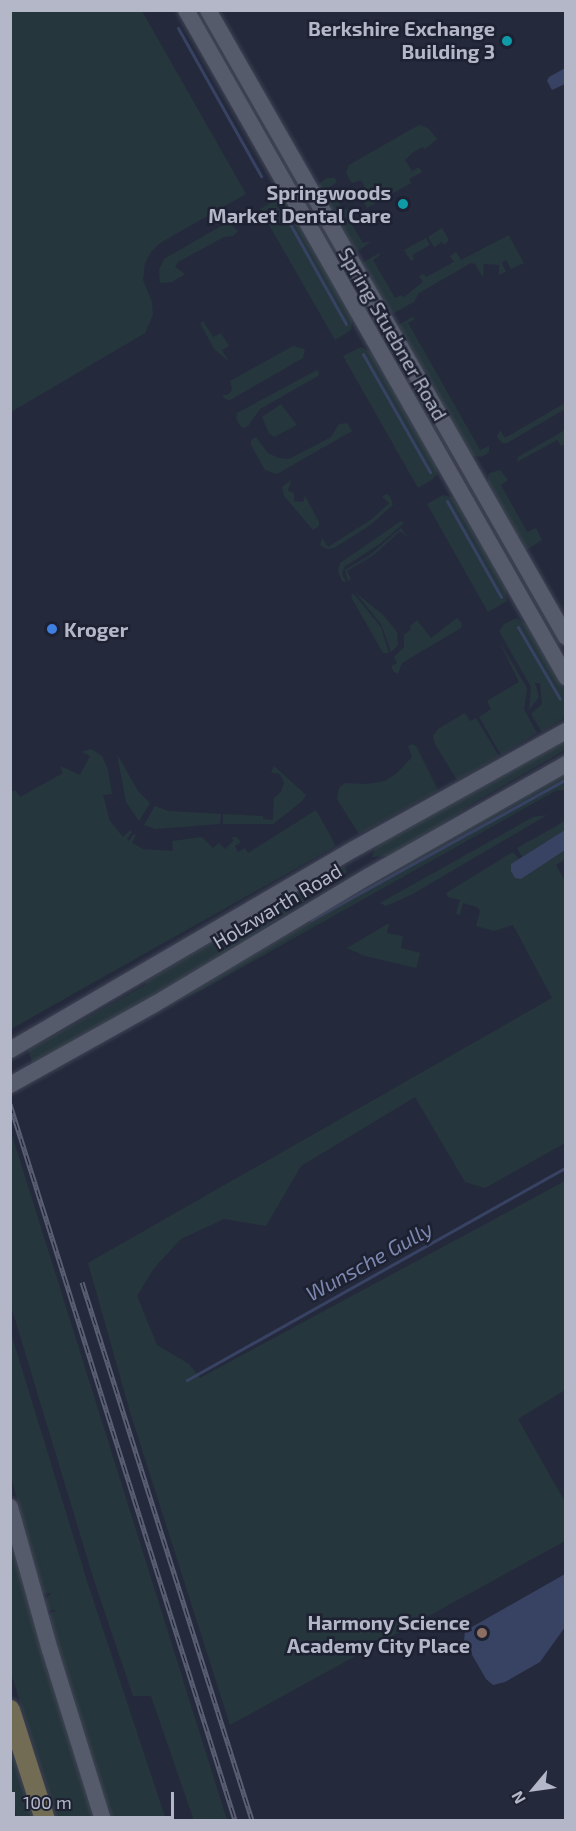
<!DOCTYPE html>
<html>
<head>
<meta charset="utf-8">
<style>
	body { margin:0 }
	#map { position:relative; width:576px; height:1831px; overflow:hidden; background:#242a3c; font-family:"Exo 2",sans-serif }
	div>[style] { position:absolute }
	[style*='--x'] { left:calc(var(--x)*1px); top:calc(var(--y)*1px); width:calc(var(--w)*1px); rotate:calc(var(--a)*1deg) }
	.green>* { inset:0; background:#26363d }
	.water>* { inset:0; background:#384263 }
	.stream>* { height:3px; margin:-1.5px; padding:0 1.5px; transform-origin:1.5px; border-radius:1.5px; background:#384263 }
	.roads { filter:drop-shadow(0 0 2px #414555) drop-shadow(0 0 2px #414555) }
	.major>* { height:16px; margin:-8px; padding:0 8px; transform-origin:8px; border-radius:8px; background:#565b6c }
	.highway>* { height:20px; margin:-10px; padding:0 10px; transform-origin:10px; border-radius:10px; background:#726c55 }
	.rail>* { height:5px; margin-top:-2.5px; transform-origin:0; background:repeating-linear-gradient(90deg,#1d2131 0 9px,#5a5f73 0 18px); box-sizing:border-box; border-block:2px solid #5a5f73 }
	.dots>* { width:16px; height:16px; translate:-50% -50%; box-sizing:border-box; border:3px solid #1d2131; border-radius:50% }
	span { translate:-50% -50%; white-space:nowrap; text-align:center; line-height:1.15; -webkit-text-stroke:5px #1d2131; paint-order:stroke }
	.poi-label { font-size:20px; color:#b3b7c8; font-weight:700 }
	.right { translate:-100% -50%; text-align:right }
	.left { translate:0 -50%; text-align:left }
	.street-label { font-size:20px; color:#b3b7c8 }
	.water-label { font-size:21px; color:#7c88af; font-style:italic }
	.frame { position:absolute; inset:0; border:12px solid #b3b7c8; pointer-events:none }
	.north { position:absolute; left:504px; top:1759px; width:60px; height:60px; -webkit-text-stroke:4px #1d2131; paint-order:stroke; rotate:241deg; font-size:16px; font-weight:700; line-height:24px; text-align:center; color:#b3b7c8 }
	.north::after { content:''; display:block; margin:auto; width:21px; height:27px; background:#b3b7c8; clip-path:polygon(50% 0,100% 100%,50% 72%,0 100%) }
	.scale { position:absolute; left:12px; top:1792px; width:162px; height:27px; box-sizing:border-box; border:3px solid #b3b7c8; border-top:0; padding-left:8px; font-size:18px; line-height:21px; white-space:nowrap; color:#b3b7c8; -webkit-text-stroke:4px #1d2131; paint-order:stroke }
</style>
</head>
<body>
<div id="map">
	<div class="green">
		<i style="clip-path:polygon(11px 10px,142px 11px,246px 194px,160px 243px,151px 252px,145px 263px,143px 280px,152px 302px,153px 315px,145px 333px,11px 412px)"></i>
		<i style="clip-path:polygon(419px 125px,428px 128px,437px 139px,425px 149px,422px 147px,412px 153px,405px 160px,412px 171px,419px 167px,422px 172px,409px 179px,411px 183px,367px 208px,363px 199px,369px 195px,361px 180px,352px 183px,346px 173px,349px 165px)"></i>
		<i style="clip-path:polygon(327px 178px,335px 178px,337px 182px,330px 187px,343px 210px,352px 208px,353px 212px,347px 217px,363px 243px,372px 241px,358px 251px,354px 251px,318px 189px,319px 184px)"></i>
		<i style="clip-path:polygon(276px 200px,285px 201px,290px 206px,353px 317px,351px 330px,335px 340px,260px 209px)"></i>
		<i style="clip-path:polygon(228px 222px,238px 231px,233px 236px,224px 237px,178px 262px,175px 267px,185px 274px,172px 282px,160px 283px,159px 270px,164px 259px)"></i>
		<i style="clip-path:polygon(442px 228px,449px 240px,444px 245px,442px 242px,434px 247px,428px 237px)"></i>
		<i style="clip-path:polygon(507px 236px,509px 236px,524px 263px,511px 269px,506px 260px,502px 263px,506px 272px,499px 275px,499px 265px,484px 264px,483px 278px,475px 264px,471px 263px,419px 293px,414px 302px,392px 314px,361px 264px,379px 253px,380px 255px,373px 260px,395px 298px,401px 295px,404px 297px,423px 282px,419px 276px,424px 274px,426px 277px,454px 262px,450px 256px,456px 252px,461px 260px)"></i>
		<i style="clip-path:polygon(426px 238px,430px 245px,412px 255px,414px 259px,411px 261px,404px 250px)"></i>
		<i style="clip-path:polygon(412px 317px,415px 319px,408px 323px,480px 450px,489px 446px,489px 452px,482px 457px,471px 456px,397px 326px)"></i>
		<i style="clip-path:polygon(203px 321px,213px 337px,221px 333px,229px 346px,222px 350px,229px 362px,214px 349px,200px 323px)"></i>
		<i style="clip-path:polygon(293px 346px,305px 349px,303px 358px,230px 400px,225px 399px,222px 395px,227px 395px,232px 390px,230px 381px)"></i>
		<i style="clip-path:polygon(361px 347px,373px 353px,436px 464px,437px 474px,433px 479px,418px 488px,343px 356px)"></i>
		<i style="clip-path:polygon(317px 370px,319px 373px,318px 376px,260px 409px,248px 426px,243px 428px,239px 424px,236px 418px,237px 413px)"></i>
		<i style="clip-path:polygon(565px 403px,565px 409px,507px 443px,502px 443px,497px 437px,500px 430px,505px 438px)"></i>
		<i style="clip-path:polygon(281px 404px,297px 425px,274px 437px,269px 433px,262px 417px)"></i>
		<i style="clip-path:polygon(347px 423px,352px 431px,277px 474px,265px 470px,251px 445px,251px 440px,256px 437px,268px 453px,279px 458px,289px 459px,331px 437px,339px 424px)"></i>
		<i style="clip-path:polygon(565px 430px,565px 444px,561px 446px,557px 440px,517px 462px,518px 457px)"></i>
		<i style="clip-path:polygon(500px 470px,508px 480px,501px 485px,527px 532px,536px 528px,542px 540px,523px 552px,486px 485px,489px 473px)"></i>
		<i style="clip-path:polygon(291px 480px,288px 491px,294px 493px,294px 501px,303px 502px,305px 496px,319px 522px,319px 526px,313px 530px,284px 496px,282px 487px)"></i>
		<i style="clip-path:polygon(386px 494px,390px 496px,393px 505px,369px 526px,334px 548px,327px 549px,320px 545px,322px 538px,328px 547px,372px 519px,389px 503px,382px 497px)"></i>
		<i style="clip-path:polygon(443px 495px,455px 498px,506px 587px,507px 601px,488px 612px,427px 504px)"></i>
		<i style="clip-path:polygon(401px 521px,404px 523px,381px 543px,344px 567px,342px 574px,346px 582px,342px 581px,338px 571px,340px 563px)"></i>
		<i style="clip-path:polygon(401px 528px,408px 537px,400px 531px,375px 554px,347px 571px,351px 579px,348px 581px,345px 570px,370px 555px)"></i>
		<i style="clip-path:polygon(355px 592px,383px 615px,397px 632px,398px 645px,391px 652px,381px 624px)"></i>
		<i style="clip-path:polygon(353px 593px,381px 627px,389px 653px,383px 653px,351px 597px)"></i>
		<i style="clip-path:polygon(457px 618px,462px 623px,461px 628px,402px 663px,398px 674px,394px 672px,391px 666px,397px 663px,394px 657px,404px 647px,404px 635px,411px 629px,410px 626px,417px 620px,431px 638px)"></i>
		<i style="clip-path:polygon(517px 618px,528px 626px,565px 691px,566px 717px,543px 731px,541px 731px,531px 714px,542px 704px,540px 683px,535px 683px,539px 697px,529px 710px,531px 687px,499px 631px,504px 624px)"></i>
		<i style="clip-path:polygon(498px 639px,527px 688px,524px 709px,537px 733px,501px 755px,479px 717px,491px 709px,487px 701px,519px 682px)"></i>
		<i style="clip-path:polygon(465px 713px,470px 721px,476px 718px,499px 756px,457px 780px,435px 744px,433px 736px,438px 729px)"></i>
		<i style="clip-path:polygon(565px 739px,565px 750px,473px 803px,438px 827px,387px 856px,372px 857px,375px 849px,388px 838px)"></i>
		<i style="clip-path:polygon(412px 744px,416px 746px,438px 790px,359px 834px,337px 799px,339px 788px,345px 783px,367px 784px,385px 781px,397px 773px,412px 757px,408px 746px)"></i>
		<i style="clip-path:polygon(91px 749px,102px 756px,108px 770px,112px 794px,103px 795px,110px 821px,123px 837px,130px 830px,132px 832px,127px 839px,129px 841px,134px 834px,136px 835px,132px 843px,143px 849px,173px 851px,172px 841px,202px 837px,213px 848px,219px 843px,225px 849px,234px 840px,231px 837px,236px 837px,241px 842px,235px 846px,238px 852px,245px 848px,248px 853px,316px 810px,336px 846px,11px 1029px,11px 792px,15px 790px,20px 797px,63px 773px,60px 766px,80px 775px,90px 756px,82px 752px)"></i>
		<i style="clip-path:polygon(117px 754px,138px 791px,150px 803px,139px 821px,126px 802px)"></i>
		<i style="clip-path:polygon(274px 766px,306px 795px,301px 802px,273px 824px,223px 824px,223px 814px,263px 816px,263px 819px,273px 820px,274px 798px,281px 792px,284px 783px,280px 774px,271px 772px)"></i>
		<i style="clip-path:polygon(565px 771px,565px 790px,557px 790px,202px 990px,154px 1013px)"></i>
		<i style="clip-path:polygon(155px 806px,168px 811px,221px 814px,220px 824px,155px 829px,144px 825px)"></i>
		<i style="clip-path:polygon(547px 815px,411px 895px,386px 906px,380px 903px,533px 817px)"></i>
		<i style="clip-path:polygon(565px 821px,565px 859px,556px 865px,566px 883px,565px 1143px,485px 1188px,465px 1182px,415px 1097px,301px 1166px,266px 1226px,224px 1219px,181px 1239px,154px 1268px,137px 1296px,157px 1345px,189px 1364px,200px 1378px,565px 1181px,565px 1390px,518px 1419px,565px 1502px,565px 1541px,230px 1725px,131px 1415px,88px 1263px,552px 998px,513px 925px,494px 931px,476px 926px,480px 911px,477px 907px,463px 903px,460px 915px,456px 914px,460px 900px,448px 897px,446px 893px,513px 852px,519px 859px,522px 857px,517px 848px)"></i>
		<i style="clip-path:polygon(345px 867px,347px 872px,336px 880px,245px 941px,33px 1065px,28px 1050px,146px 985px,145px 982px,201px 948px,331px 872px)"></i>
		<i style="clip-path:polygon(389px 923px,387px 933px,403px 936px,401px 948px,420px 953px,416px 968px,365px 956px,347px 948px)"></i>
		<i style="clip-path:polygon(11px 1132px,227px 1820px,190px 1820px,193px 1818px,151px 1696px,133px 1696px,93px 1577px,11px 1306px)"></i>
		<i style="clip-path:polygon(10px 1330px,87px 1581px,166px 1820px,110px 1820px,47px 1616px,56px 1610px,46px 1610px,43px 1601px,52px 1593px,41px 1594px,11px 1476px)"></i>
		<i style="clip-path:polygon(10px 1533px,96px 1820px,57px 1820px,11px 1673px)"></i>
		<i style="clip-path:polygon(10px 1734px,38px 1820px,18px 1820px,11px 1796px)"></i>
	</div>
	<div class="water">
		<i style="clip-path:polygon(565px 68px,565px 84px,552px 90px,547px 81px,549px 77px)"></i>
		<i style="clip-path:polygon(565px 830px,565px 850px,521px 879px,515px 878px,511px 871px,511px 864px)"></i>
		<i style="clip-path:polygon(565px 1574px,565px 1627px,540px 1662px,505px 1682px,493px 1685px,486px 1679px,464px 1641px,465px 1631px)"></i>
	</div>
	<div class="stream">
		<i style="--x:178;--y:28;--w:170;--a:60.7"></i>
		<i style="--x:280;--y:206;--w:135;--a:60.8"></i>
		<i style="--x:363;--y:354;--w:136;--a:60.4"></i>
		<i style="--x:447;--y:501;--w:110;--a:60.6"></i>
		<i style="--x:518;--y:627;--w:83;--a:59.7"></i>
		<i style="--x:311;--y:920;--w:291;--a:-28.9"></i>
		<i style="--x:187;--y:1380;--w:435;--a:-29.3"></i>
	</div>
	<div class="roads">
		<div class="major">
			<i style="--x:186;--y:10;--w:768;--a:60.33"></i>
			<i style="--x:208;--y:10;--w:722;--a:60.27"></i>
			<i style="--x:10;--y:1050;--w:398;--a:-30.3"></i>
			<i style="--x:354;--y:849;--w:243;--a:-29.1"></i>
			<i style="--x:10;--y:1085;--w:166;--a:-29.2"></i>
			<i style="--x:155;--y:1004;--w:249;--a:-30.9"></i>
			<i style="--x:369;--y:876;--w:227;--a:-29.6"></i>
			<i style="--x:10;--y:1507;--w:148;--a:74.4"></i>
			<i style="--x:50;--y:1650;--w:178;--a:72.7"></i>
		</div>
		<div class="highway">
			<i style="--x:10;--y:1710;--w:115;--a:72.3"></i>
		</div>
	</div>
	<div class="rail">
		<i style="--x:10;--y:1104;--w:751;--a:72.55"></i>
		<i style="--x:82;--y:1282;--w:564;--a:72.46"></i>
	</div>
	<div class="dots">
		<i style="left:507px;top:41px;background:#0f9aa8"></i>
		<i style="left:403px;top:204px;background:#0f9aa8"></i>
		<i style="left:52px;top:629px;background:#3f7fe0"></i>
		<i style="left:482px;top:1633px;background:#8d6e63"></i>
	</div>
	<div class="poi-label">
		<span class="right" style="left:495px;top:40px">Berkshire Exchange<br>Building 3</span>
		<span class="right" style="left:391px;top:204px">Springwoods<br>Market Dental Care</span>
		<span class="left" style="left:64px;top:629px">Kroger</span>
		<span class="right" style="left:470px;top:1634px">Harmony Science<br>Academy City Place</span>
	</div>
	<div class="street-label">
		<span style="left:393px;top:334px;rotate:60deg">Spring Stuebner Road</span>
		<span style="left:277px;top:906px;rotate:-31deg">Holzwarth Road</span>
	</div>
	<div class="water-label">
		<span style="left:369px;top:1261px;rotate:-29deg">Wunsche Gully</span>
	</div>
	<div class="frame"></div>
	<div class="north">N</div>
	<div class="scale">100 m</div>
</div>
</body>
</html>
